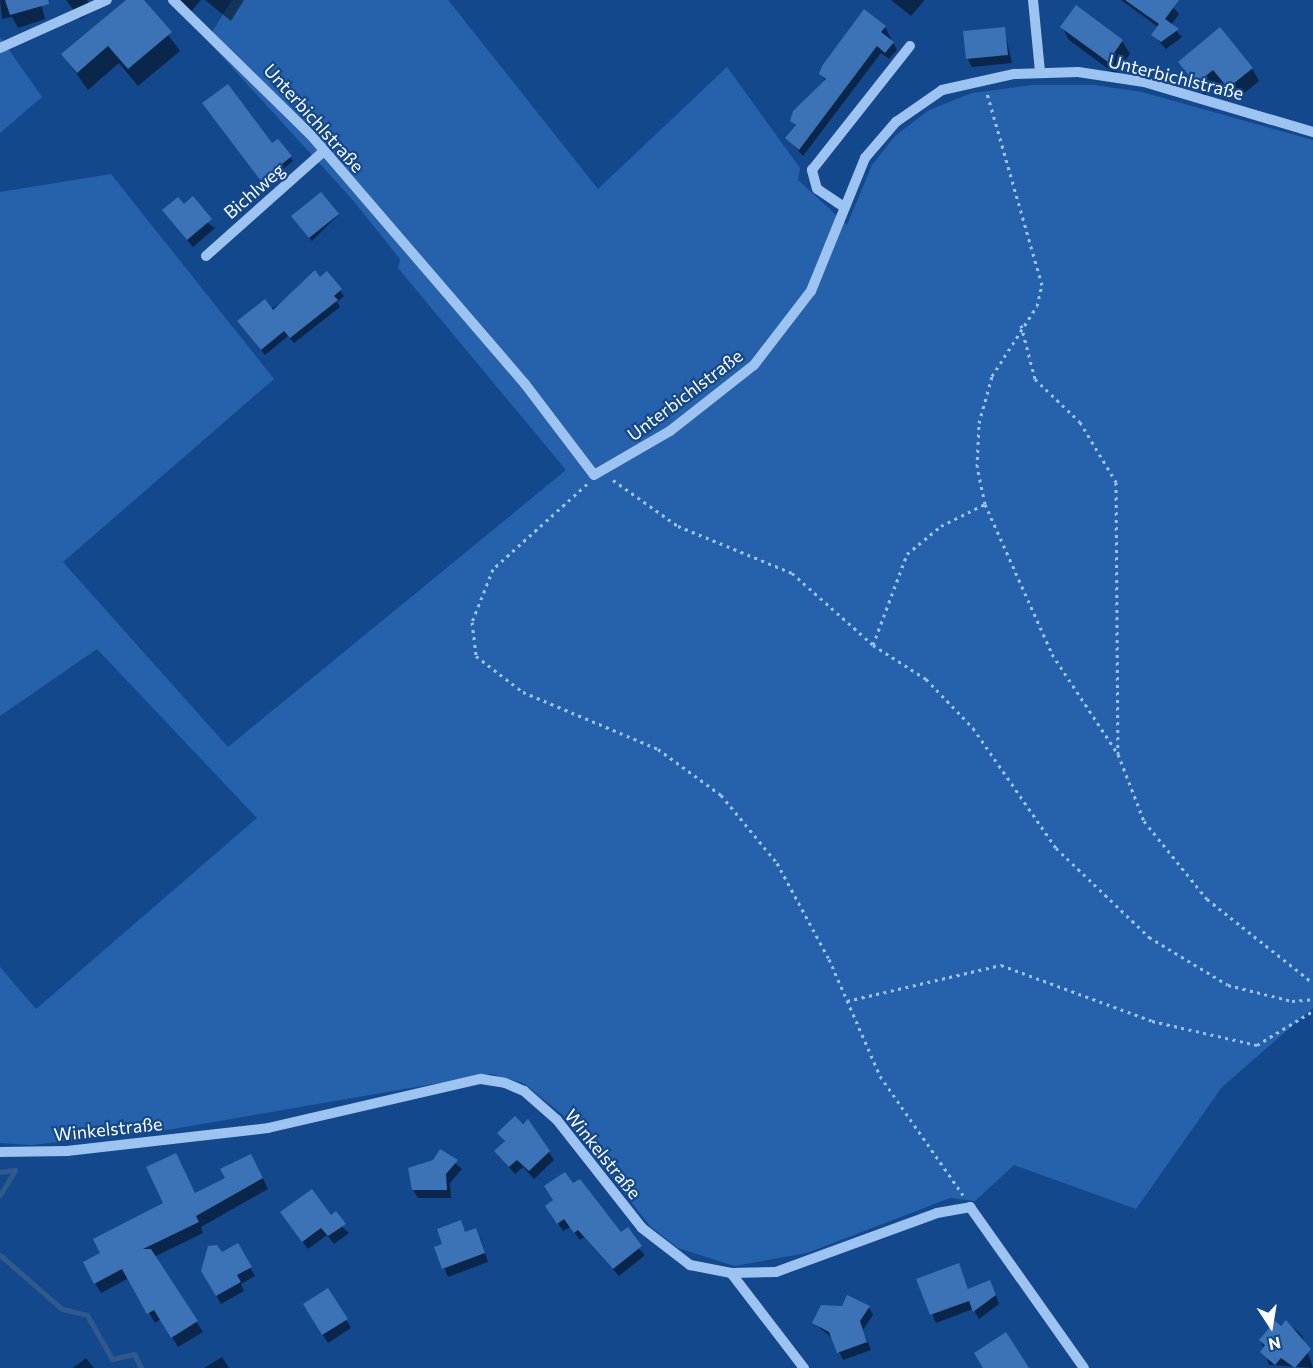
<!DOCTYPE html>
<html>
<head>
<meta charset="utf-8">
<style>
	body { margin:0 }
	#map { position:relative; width:1313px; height:1368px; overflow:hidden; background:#14488c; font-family:Commissioner,sans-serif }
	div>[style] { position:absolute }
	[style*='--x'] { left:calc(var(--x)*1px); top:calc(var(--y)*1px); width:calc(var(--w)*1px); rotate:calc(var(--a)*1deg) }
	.green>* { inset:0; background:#2662ac }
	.shadow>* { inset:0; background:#0007 }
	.stream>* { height:5px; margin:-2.5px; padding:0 2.5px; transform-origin:2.5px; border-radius:2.5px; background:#31598b }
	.building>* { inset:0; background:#3c72b6 }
	.path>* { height:3px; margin-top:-1.5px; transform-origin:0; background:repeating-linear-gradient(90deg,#9dc3f0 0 3px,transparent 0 7.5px) }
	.minor>* { height:10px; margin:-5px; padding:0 5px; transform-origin:5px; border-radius:5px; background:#9dc3f0 }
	span { translate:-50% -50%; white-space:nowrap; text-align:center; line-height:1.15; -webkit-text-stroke:4.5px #14488c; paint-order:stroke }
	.street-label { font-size:18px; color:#fff }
	.north { position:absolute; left:1241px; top:1296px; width:60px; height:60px; -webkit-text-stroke:4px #14488c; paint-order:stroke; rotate:168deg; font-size:16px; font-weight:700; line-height:24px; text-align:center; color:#fff }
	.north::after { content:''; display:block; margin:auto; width:21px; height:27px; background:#fff; clip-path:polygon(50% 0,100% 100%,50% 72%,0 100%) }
</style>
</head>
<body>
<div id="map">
	<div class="green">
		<i style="clip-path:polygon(232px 0,448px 0,598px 189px,727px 67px,800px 168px,798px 180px,847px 225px,872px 165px,895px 136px,929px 110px,972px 93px,1033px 85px,1094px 85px,1142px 92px,1313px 140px,1313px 1008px,1222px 1087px,1136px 1209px,1014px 1165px,975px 1201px,950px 1198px,807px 1253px,734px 1266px,678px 1248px,650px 1226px,562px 1114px,523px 1083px,491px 1074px,173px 1129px,32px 1145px,0 1143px,0 967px,36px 1009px,257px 818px,97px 649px,0 716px,0 192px,111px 174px,274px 379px,63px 562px,228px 747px,566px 470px,398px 268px,400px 259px,352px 199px,207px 40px)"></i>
		<i style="clip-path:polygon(0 37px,42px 97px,0 133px)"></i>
	</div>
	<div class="shadow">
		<i style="clip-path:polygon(0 0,40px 0,45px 19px,18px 28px,12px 17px,2px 19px)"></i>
		<i style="clip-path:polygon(66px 0,87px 0,93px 11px,80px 19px)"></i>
		<i style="clip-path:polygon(128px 0,142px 0,180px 51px,138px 86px,119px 63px,88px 90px,63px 55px)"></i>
		<i style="clip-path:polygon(175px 0,201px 0,191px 12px)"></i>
		<i style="clip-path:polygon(205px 0,244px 0,231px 21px)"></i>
		<i style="clip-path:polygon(891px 0,924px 0,924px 1px,911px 16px)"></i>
		<i style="clip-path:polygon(1121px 0,1166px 0,1179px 14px,1171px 25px,1182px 37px,1166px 49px,1153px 35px,1158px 27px)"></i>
		<i style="clip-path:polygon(1076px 7px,1122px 41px,1130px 54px,1115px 74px,1069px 40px,1062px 27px)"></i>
		<i style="clip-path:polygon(885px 27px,897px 50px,889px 59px,881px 53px,803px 156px,787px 138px,796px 128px,792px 120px,826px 82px,821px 74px)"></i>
		<i style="clip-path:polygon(1004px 29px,1012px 63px,972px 67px,967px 58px)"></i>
		<i style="clip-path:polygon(1180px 62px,1252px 68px,1259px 81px,1236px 100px,1222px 82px,1204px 96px)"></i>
		<i style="clip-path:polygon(206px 107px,272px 146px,278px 141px,293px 161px,264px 184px)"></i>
		<i style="clip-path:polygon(183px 206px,215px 228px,193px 247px,169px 218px)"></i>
		<i style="clip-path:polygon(338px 215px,312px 241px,295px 220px)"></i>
		<i style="clip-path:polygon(327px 273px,344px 296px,337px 302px,340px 307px,294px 343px,288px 336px,265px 355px,243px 327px)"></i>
		<i style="clip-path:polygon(528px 1121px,554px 1160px,534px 1179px,523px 1167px,515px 1174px,496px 1152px,506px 1143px,499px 1133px)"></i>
		<i style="clip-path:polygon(440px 1151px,462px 1169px,450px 1183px,451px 1198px,418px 1198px,413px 1190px)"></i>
		<i style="clip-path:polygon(257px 1166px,268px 1189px,201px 1227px,203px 1233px,154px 1257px,203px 1332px,178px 1347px,161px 1319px,155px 1323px,129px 1278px,101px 1293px,95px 1283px,195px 1194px)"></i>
		<i style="clip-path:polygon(573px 1186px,645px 1255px,619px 1276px,584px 1237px,580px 1240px,570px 1227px,563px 1231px,552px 1214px)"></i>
		<i style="clip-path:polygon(331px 1217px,349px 1233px,334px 1244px,327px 1235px,308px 1249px,287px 1220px)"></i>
		<i style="clip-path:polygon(460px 1222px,466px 1234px,480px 1238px,488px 1262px,448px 1277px,444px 1268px)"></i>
		<i style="clip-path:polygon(237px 1245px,255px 1276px,241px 1284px,244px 1291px,221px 1304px,203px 1271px)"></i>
		<i style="clip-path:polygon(958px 1265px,969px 1291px,994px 1290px,999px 1304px,979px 1319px,973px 1309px,936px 1323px,918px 1280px)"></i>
		<i style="clip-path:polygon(328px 1290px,351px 1328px,328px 1343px,309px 1313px)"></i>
		<i style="clip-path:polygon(869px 1307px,873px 1315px,863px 1330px,871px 1350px,843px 1360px,833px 1339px,814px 1323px)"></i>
		<i style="clip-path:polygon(1286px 1322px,1302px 1335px,1313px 1368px,1269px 1365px,1261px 1340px)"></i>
		<i style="clip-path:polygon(222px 1357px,229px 1368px,204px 1368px)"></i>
		<i style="clip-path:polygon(86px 1358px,94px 1368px,73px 1368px)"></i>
	</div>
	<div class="stream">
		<i style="--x:0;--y:1172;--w:15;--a:-8"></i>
		<i style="--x:15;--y:1170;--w:29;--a:121"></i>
		<i style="--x:0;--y:1255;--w:82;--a:41.1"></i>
		<i style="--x:62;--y:1309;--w:26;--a:13"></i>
		<i style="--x:87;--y:1315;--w:51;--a:60.4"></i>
		<i style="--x:112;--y:1359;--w:23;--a:-13"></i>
		<i style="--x:134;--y:1354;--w:16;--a:63"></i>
	</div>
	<div class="building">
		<i style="clip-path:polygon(5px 0,48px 0,49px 4px,10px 15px)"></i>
		<i style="clip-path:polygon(126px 0,144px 0,172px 32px,128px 69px,108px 46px,77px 73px,61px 54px)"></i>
		<i style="clip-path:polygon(1125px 0,1179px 0,1165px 19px,1179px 29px,1161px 42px,1151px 35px,1159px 24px)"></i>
		<i style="clip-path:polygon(1076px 5px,1123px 40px,1108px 62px,1060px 27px)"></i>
		<i style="clip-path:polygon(864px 9px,886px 26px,881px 32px,894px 42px,885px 53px,877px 46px,799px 150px,785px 138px,796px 125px,790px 121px,793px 111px,826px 79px,819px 74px,822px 66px)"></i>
		<i style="clip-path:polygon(1005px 27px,1008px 55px,966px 59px,963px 31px)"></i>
		<i style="clip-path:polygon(1220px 27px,1253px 68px,1228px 88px,1213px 70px,1196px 84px,1178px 62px)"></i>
		<i style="clip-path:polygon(228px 84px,272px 143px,278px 139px,292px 156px,261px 181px,202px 103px)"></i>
		<i style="clip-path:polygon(321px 192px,339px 214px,309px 238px,291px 216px)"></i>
		<i style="clip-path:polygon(193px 196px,212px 219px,187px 240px,162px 210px,178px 197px,184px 204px)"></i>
		<i style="clip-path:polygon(315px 270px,320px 277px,327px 271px,342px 289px,334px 296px,338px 300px,290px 338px,284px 331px,261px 350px,237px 321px,265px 299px,273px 310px)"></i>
		<i style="clip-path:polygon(515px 1116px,523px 1124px,528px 1119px,550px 1151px,529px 1171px,517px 1160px,509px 1167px,494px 1151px,505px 1141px,497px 1133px)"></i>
		<i style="clip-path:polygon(440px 1149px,458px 1160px,446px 1174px,447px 1190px,412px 1190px,408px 1168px,433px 1160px)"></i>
		<i style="clip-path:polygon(176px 1153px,195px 1193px,225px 1178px,220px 1169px,251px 1154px,263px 1178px,196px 1216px,199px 1222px,143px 1249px,151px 1249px,198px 1321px,171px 1338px,154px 1310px,147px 1314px,122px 1269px,94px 1284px,83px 1262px,100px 1253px,93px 1239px,163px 1203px,146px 1167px)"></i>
		<i style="clip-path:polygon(565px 1172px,573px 1183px,580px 1179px,621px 1232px,628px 1227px,642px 1246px,613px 1269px,578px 1230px,574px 1233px,564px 1219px,557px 1224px,545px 1206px,553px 1200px,544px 1186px)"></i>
		<i style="clip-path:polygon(312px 1189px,331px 1215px,336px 1211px,346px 1224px,328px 1236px,321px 1228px,302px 1242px,280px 1212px)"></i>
		<i style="clip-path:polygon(461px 1220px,465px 1232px,476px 1228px,485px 1253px,442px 1269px,434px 1247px,442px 1244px,437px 1229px)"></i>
		<i style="clip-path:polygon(238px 1243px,252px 1267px,237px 1275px,241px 1282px,216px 1296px,201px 1271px,208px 1246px,217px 1245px,222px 1252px)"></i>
		<i style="clip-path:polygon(959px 1263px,968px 1289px,990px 1280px,996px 1295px,973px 1312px,969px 1301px,930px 1315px,916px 1279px)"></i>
		<i style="clip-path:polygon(328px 1288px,348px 1319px,322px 1335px,303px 1304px)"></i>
		<i style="clip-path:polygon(847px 1295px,870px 1306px,860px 1321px,867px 1342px,837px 1353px,829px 1332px,812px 1323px,821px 1305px,842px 1306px)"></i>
		<i style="clip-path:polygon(1286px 1320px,1311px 1349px,1295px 1368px,1281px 1358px,1275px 1365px,1260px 1352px,1265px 1345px,1259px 1340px,1275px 1321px,1281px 1326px)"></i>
		<i style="clip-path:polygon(1006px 1332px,1029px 1368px,983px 1368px,974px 1353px)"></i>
	</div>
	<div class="path">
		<i style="--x:1021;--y:325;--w:56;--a:75.5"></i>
		<i style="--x:1035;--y:379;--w:62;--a:43.7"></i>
		<i style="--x:1080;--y:422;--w:70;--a:59"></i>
		<i style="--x:1116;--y:482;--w:272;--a:89.6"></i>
		<i style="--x:613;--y:480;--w:80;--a:35.3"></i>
		<i style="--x:678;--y:526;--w:123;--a:22.4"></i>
		<i style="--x:792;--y:573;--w:108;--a:41.6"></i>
		<i style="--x:873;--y:645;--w:63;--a:32.7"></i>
		<i style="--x:926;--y:679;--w:68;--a:46.2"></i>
		<i style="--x:973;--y:728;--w:146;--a:55.3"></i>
		<i style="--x:1056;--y:848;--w:129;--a:43.7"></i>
		<i style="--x:1149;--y:937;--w:92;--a:31.3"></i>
		<i style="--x:1228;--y:985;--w:66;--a:14"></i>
		<i style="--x:1292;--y:1001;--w:21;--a:-5"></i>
		<i style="--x:587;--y:484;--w:127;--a:137.9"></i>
		<i style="--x:493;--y:569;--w:57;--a:111.6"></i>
		<i style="--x:472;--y:622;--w:34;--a:83"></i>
		<i style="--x:476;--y:656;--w:59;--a:37.5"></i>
		<i style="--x:523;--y:692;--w:147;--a:22.9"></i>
		<i style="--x:658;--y:749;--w:78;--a:36.1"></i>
		<i style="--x:721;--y:795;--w:88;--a:50.5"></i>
		<i style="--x:777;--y:863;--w:109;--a:61.6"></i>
		<i style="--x:829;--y:959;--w:128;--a:66.4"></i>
		<i style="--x:880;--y:1076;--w:145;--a:55.1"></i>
		<i style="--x:985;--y:504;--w:38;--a:-102"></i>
		<i style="--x:977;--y:467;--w:44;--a:-87.4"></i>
		<i style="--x:979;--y:423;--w:49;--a:-74.5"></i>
		<i style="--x:992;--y:376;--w:83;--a:-57.3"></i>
		<i style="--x:1037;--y:306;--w:22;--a:-77"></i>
		<i style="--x:1042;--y:285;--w:200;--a:-106"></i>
		<i style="--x:873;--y:645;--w:97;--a:-69.5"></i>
		<i style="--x:907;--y:554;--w:44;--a:-39.5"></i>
		<i style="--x:941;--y:526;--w:49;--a:-26.6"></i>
		<i style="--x:985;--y:504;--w:164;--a:65.9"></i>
		<i style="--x:1052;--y:654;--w:120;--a:56.6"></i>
		<i style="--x:1118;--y:754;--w:72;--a:68.8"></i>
		<i style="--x:1144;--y:821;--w:100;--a:51.1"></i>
		<i style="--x:1207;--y:899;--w:135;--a:38.4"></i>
		<i style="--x:847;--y:1001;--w:158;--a:-13.2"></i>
		<i style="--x:1001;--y:965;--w:161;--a:20.3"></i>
		<i style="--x:1152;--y:1021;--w:108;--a:12.9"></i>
		<i style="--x:1257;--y:1045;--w:66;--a:-31.3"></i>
	</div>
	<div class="minor">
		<i style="--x:173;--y:0;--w:192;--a:44.4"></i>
		<i style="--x:310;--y:134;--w:330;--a:49.3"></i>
		<i style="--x:525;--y:384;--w:114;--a:52.8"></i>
		<i style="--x:594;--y:475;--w:88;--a:-30.1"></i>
		<i style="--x:670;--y:431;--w:107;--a:-38.2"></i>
		<i style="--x:754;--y:365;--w:93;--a:-52.4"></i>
		<i style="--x:811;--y:291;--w:144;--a:-67.9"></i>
		<i style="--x:865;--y:158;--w:48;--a:-49.3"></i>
		<i style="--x:896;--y:122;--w:56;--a:-34.8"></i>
		<i style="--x:942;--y:90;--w:74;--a:-12.5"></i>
		<i style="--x:1014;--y:74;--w:64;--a:-1.8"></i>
		<i style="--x:1078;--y:72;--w:67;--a:8.6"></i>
		<i style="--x:1144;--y:82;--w:176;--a:16.5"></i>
		<i style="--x:1033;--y:0;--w:71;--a:84.4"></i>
		<i style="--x:0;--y:48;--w:117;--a:-24.2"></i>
		<i style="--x:844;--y:207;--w:32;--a:-146"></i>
		<i style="--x:817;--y:189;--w:20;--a:-105"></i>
		<i style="--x:812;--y:170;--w:158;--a:-51.7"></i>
		<i style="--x:206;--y:256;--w:158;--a:-41.7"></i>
		<i style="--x:0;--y:1152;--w:67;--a:-0.9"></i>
		<i style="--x:67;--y:1151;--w:202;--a:-6.5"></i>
		<i style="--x:268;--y:1128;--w:219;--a:-13"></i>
		<i style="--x:481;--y:1079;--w:24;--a:9"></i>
		<i style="--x:505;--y:1083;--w:21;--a:23"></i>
		<i style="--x:524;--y:1091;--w:44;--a:41.3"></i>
		<i style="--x:557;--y:1120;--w:137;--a:51.8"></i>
		<i style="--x:642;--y:1228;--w:61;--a:37.6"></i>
		<i style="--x:690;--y:1265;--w:42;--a:11"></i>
		<i style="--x:731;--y:1273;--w:45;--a:-1.3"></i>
		<i style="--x:776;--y:1272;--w:171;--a:-20.1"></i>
		<i style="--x:937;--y:1213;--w:34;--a:-10"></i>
		<i style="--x:970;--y:1207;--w:197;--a:54.7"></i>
		<i style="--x:731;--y:1273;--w:120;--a:52.5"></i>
	</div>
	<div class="street-label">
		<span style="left:1176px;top:77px;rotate:14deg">Unterbichlstraße</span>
		<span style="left:314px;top:118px;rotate:48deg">Unterbichlstraße</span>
		<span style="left:254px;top:191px;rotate:-41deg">Bichlweg</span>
		<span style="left:685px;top:395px;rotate:-37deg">Unterbichlstraße</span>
		<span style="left:108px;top:1129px;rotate:-6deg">Winkelstraße</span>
		<span style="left:603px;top:1154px;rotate:51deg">Winkelstraße</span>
	</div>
	<div class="north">N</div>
</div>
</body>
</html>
